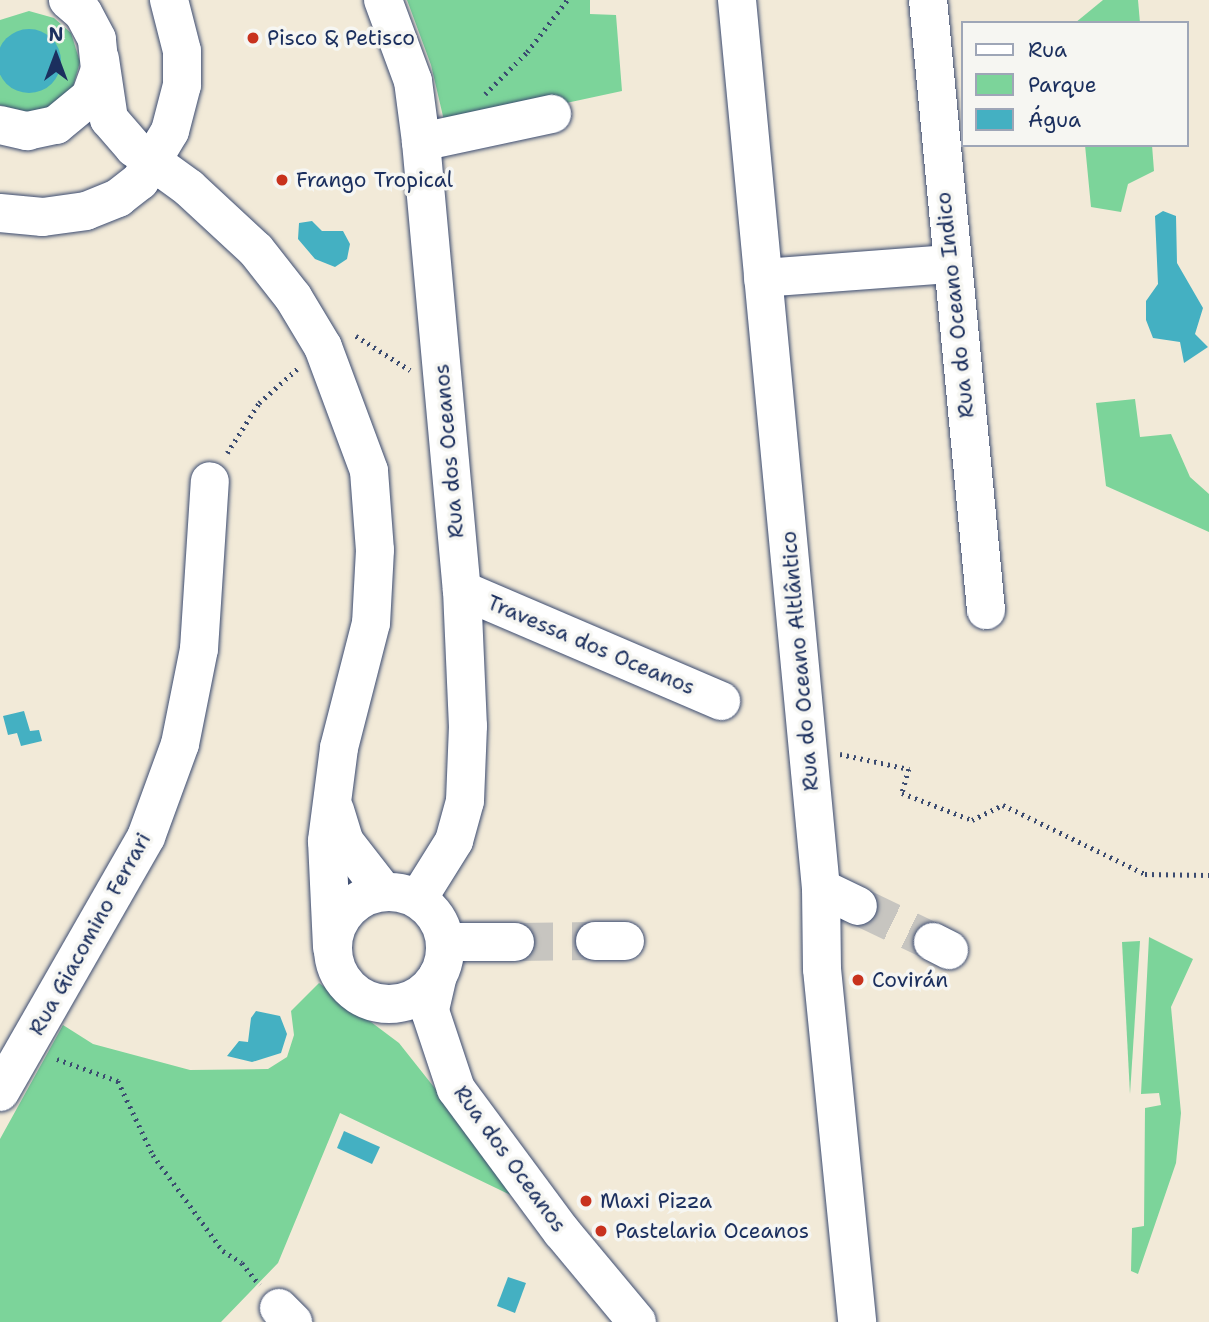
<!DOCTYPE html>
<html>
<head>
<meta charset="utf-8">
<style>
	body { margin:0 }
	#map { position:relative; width:1209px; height:1322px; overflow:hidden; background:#f2ead8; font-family:"Shantell Sans",sans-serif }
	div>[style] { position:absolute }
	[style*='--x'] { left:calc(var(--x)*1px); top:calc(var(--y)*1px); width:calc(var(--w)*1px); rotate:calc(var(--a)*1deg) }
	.green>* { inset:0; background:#7cd49a }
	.water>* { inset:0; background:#44b0c2 }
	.round { border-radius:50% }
	.minor-tunnel>* { height:38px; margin-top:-19px; transform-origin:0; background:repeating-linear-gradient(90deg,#c7c5c0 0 38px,transparent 0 57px) }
	.path>* { height:4.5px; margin-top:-2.25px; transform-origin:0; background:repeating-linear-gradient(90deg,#3b4b70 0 2px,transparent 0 7px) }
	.roads { filter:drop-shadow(0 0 2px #3b4b70) drop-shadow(0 0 2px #3b4b70) }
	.minor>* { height:38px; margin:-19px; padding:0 19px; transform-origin:19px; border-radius:19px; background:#fff }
	.minor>.ring { margin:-19px; padding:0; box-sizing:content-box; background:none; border:38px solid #fff; border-radius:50% }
	.dots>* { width:19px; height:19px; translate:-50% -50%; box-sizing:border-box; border:4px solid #f6f6f2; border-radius:50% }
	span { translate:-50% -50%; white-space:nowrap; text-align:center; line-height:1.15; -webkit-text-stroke:7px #f6f6f2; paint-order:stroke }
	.poi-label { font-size:21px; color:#1b2f5e }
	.left { translate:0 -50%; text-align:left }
	.street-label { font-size:21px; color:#1b2f5e }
	.legend { position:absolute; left:961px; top:21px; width:228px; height:126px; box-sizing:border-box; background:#f6f6f2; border:2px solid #9ea6b7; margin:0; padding:9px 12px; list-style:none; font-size:21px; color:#1b2f5e }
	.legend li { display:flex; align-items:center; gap:14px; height:35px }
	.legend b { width:35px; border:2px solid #9ea6b7 }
	.north { position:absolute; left:21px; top:21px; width:70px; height:70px; -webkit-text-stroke:5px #f6f6f2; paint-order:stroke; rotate:0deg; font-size:19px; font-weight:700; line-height:28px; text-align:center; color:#1b2f5e }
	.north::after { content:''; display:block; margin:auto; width:24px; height:32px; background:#1b2f5e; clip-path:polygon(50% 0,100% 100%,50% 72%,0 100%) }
</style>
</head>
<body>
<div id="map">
	<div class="green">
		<i style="clip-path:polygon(407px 0,590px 0,590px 14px,616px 15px,622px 91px,446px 129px,431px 65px)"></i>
		<i style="clip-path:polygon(1103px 0,1138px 0,1140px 23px,1075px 23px)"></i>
		<i style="clip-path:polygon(29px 11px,54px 18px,71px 33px,80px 62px,72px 90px,52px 109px,34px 114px,0 105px,0 20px)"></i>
		<i style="clip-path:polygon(1085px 145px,1152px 145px,1154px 171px,1128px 184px,1121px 212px,1091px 207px)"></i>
		<i style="clip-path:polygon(1135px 399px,1140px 437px,1171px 434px,1190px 477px,1209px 494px,1209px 532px,1106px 486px,1096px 403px)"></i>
		<i style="clip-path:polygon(1149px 937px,1193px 959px,1171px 1007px,1181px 1113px,1176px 1163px,1138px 1274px,1131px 1271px,1132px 1228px,1144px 1226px,1145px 1108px,1161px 1105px,1159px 1093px,1141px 1094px)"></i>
		<i style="clip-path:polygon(1140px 941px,1130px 1094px,1122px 942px)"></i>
		<i style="clip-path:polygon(319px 983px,399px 1043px,525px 1202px,340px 1113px,278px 1263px,221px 1322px,0 1322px,0 1139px,63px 1025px,93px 1044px,190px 1070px,268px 1069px,287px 1057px,294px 1035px,291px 1011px)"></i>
	</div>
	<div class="water">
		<i class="round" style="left:-3px;top:29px;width:64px;height:64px"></i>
		<i style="clip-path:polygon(1163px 211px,1176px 216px,1177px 263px,1203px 308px,1195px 334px,1208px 347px,1184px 363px,1180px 342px,1153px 338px,1146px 320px,1146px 301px,1158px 284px,1155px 216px)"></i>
		<i style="clip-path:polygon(312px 221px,322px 231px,343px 231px,350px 244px,347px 259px,335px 267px,315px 259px,298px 239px,299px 223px)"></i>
		<i style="clip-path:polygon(24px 711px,30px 731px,39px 730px,42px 741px,21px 746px,17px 733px,8px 735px,3px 716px)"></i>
		<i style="clip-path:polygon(256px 1011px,280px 1016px,287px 1034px,281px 1053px,252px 1062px,227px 1056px,239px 1041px,248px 1042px,251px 1018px)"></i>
		<i style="clip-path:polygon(344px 1131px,380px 1147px,372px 1164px,337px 1148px)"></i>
		<i style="clip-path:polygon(508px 1277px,526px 1283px,515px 1313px,497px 1306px)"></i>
	</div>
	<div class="minor-tunnel">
		<i style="--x:858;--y:906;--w:83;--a:25.6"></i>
		<i style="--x:515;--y:942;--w:80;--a:-0.7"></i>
	</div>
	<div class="path">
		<i style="--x:485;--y:94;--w:59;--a:-45"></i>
		<i style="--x:527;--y:52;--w:66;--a:-52.4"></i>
		<i style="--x:356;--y:336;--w:64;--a:32.2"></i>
		<i style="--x:227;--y:453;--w:59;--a:-57.4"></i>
		<i style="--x:259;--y:403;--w:51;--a:-41.8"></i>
		<i style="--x:840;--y:754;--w:71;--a:12.3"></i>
		<i style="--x:909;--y:769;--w:25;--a:106"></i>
		<i style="--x:902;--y:793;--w:75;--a:21.1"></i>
		<i style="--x:972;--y:820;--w:34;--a:-26"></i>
		<i style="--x:1003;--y:805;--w:158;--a:25.9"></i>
		<i style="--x:1145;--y:874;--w:64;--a:0.9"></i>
		<i style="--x:57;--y:1059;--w:65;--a:19.8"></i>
		<i style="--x:118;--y:1081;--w:82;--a:64.7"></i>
		<i style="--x:153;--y:1155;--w:119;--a:53.9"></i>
		<i style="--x:223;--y:1251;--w:22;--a:32"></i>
		<i style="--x:242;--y:1263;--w:28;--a:51"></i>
	</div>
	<div class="roads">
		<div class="minor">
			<i style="--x:383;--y:0;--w:86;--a:69.7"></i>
			<i style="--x:413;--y:81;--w:62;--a:82.5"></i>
			<i style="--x:421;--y:142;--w:450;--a:84.8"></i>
			<i style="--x:462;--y:590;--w:136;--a:87.5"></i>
			<i style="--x:468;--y:726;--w:75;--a:92.3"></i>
			<i style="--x:465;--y:801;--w:41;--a:105.4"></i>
			<i style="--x:454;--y:841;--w:66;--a:122"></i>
			<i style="--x:737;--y:0;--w:892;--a:84.6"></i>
			<i style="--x:821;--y:888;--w:81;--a:89.3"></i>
			<i style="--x:822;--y:969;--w:355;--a:84.3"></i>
			<i style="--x:928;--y:0;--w:613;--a:84.57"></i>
			<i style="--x:100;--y:59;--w:61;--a:81.5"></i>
			<i style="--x:109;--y:119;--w:38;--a:49"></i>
			<i style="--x:134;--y:148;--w:68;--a:36"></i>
			<i style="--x:189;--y:188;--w:91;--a:42.8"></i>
			<i style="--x:256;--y:250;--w:60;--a:51.8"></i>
			<i style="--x:293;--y:297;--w:58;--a:59"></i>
			<i style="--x:323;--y:347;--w:132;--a:69.6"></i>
			<i style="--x:369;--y:471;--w:79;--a:85.7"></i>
			<i style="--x:375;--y:550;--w:73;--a:93.1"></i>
			<i style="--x:371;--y:623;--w:129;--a:104.4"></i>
			<i style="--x:339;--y:748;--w:94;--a:97.4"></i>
			<i style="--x:327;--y:841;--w:107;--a:87.3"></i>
			<i style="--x:0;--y:125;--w:28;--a:13"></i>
			<i style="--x:27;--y:131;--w:30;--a:-12"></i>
			<i style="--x:56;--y:125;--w:44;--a:-39.5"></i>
			<i style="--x:90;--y:97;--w:30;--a:-70"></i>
			<i style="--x:100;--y:69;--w:30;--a:-96"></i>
			<i style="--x:97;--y:39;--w:30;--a:-118"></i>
			<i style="--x:83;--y:13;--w:20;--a:-139"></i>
			<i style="--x:421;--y:142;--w:134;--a:-12.1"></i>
			<i style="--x:0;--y:213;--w:43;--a:5.3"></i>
			<i style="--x:43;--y:217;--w:43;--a:-7.9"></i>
			<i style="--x:86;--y:211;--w:35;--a:-22"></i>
			<i style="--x:118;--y:198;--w:28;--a:-38"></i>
			<i style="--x:140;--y:181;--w:58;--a:-59"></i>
			<i style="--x:170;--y:131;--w:48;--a:-75.4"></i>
			<i style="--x:182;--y:85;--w:34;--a:-90"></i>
			<i style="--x:182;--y:51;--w:53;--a:-104.3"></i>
			<i style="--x:763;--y:278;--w:188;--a:-4.3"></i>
			<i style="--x:462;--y:590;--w:282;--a:23.2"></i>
			<i style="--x:335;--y:810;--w:34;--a:73"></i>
			<i style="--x:345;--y:842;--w:62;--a:52.2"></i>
			<i style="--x:821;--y:888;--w:41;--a:25.9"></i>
			<i class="ring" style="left:333px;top:892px;width:74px;height:74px"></i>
			<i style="--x:595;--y:941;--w:30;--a:0"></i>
			<i style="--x:445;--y:942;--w:70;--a:0"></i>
			<i style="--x:933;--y:942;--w:18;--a:27"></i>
			<i style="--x:438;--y:975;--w:37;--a:103"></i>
			<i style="--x:430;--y:1011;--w:82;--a:71.6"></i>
			<i style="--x:456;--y:1089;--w:178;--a:53.5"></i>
			<i style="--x:562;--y:1232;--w:117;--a:50.2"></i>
			<i style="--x:0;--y:1092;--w:294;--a:-60.2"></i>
			<i style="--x:146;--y:837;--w:99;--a:-69.9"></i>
			<i style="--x:180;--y:744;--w:97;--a:-78.7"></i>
			<i style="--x:199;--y:649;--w:168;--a:-86.3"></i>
			<i style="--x:279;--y:1308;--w:20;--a:45"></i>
		</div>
	</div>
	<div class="dots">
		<i style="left:253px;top:38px;background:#c8321e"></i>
		<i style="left:282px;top:180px;background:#c8321e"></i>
		<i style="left:858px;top:980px;background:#c8321e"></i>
		<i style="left:586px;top:1201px;background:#c8321e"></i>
		<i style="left:601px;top:1231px;background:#c8321e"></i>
	</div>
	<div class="poi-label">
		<span class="left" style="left:267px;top:38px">Pisco &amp; Petisco</span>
		<span class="left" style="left:296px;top:180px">Frango Tropical</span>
		<span class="left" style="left:872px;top:980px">Covirán</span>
		<span class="left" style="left:600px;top:1201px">Maxi Pizza</span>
		<span class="left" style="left:615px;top:1231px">Pastelaria Oceanos</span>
	</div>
	<div class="street-label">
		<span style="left:955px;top:305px;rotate:-96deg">Rua do Oceano Indico</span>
		<span style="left:449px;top:451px;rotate:-95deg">Rua dos Oceanos</span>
		<span style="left:591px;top:645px;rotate:23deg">Travessa dos Oceanos</span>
		<span style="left:800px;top:661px;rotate:-95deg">Rua do Oceano Altlântico</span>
		<span style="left:90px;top:934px;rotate:-61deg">Rua Giacomino Ferrari</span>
		<span style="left:510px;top:1159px;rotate:54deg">Rua dos Oceanos</span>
	</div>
	<ul class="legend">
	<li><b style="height:9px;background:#fff"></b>Rua</li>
	<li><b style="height:19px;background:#7cd49a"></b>Parque</li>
	<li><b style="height:19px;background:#44b0c2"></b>Água</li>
	</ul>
	<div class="north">N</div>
</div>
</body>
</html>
